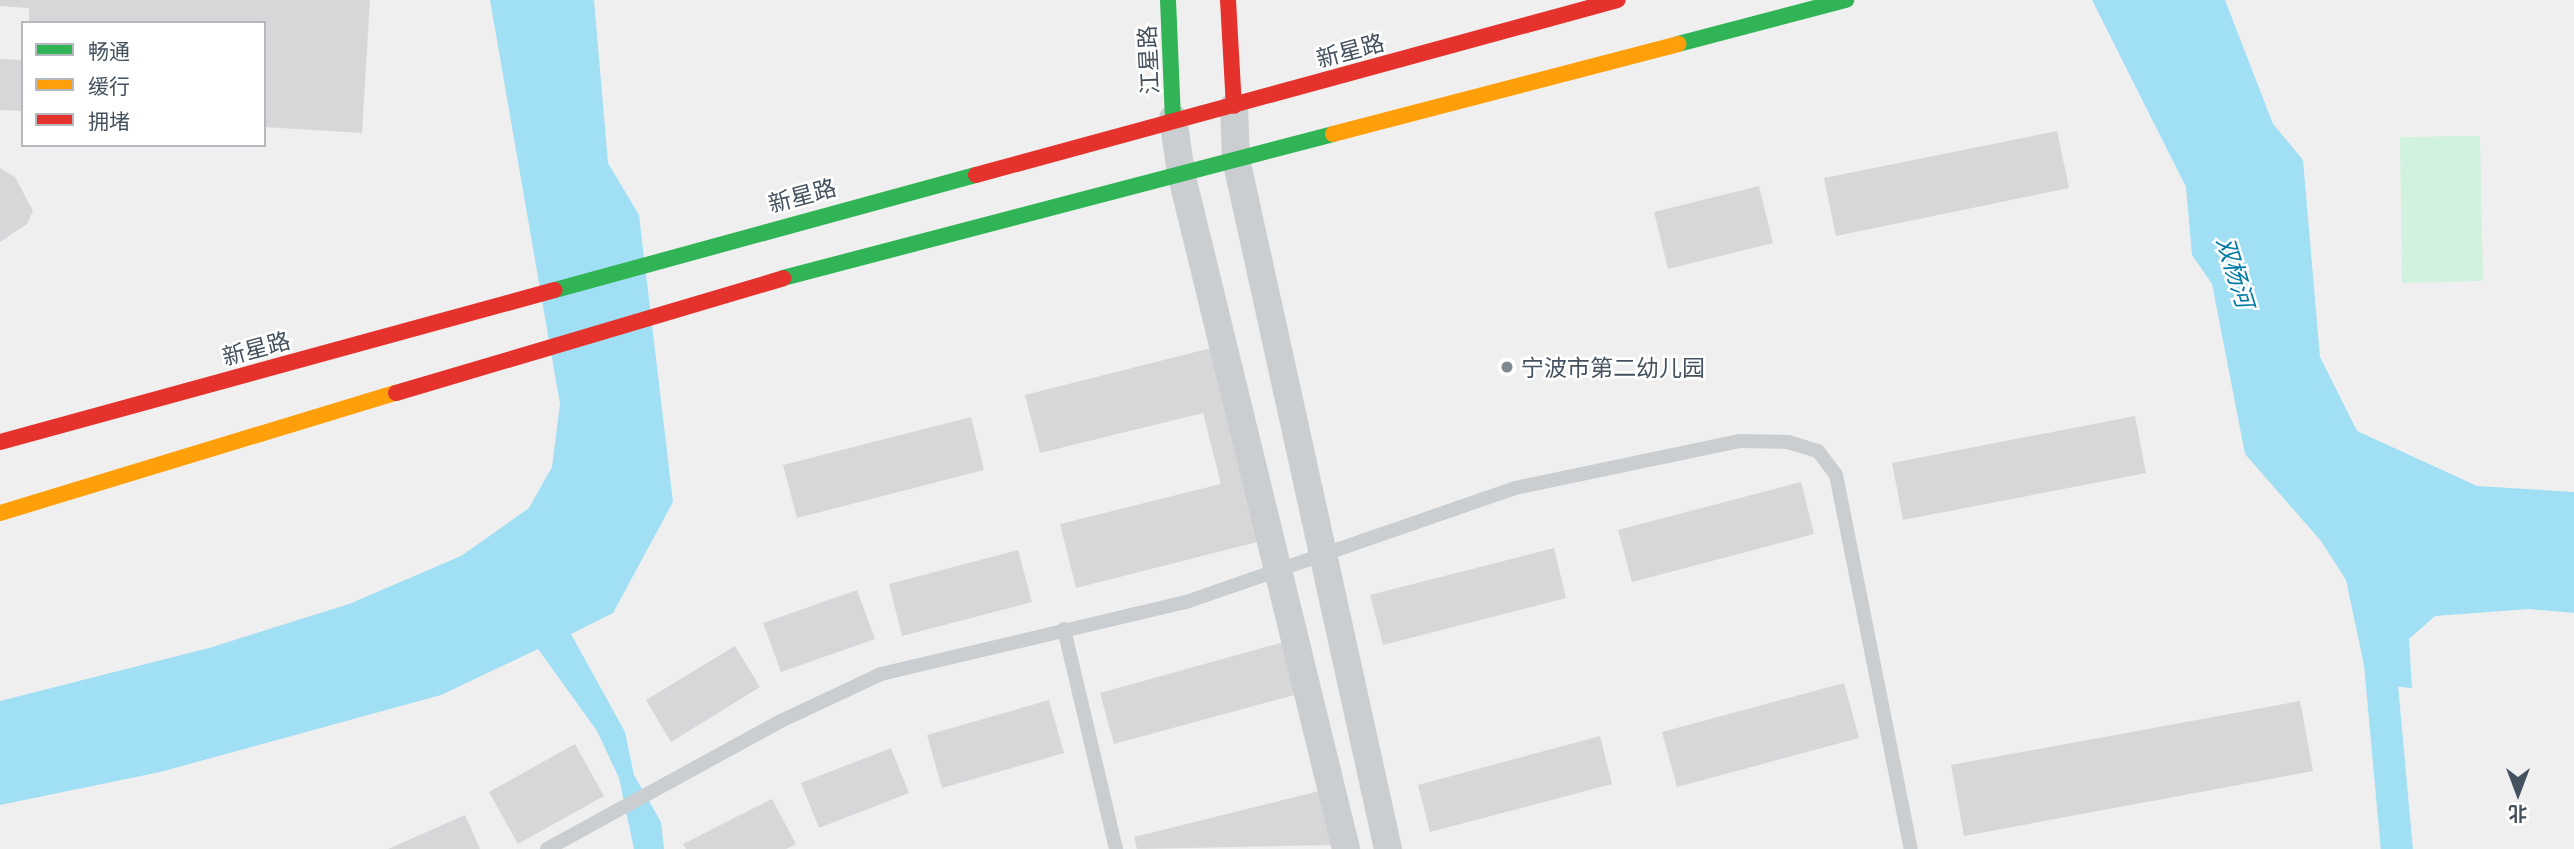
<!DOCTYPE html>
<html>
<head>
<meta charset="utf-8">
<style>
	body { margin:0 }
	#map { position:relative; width:2574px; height:849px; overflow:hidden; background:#f0efef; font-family:"Exo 2","Noto Sans SC",sans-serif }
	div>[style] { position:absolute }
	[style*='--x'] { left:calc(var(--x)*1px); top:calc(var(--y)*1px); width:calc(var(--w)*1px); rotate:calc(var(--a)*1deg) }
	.green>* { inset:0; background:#d1f2de }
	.water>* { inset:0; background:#a1dff4 }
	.canal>* { height:32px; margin:-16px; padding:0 16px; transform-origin:16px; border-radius:16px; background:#a1dff4 }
	.building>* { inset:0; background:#d7d7d9 }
	.lane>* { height:14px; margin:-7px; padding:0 7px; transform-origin:7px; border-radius:7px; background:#cbced0 }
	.street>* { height:28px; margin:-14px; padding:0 14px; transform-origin:14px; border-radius:14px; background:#cbced0 }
	.fast>* { height:16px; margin:-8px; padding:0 8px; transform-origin:8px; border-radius:8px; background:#30b455 }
	.slow>* { height:16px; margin:-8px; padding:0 8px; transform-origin:8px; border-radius:8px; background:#ff9f0a }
	.jam>* { height:16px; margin:-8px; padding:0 8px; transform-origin:8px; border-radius:8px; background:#e5322d }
	.dots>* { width:19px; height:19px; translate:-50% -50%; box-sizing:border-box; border:4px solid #fff; border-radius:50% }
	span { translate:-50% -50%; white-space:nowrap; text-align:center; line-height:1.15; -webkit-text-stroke:5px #fff; paint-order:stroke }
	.street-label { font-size:23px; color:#44515e }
	.poi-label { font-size:23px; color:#44515e }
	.left { translate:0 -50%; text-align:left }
	.water-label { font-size:24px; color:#027ba5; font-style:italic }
	.legend { position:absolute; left:21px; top:21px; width:245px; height:126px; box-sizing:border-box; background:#fff; border:2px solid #b4b9bf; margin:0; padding:9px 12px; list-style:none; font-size:21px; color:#44515e }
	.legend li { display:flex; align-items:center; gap:14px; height:35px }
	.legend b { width:35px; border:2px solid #b4b9bf }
	.north { position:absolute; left:2483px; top:758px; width:70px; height:70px; -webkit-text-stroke:5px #fff; paint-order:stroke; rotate:180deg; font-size:19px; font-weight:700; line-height:28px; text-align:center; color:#44515e }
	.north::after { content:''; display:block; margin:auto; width:24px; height:32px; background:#44515e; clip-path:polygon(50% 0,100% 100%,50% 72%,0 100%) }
</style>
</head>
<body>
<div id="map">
	<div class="green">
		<i style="clip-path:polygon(2480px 136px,2483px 281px,2402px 283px,2400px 137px)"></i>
	</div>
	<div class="water">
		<i style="clip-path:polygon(490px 0,594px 0,608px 163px,639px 215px,673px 502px,613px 613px,571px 634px,625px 732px,634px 775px,661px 822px,664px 849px,634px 849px,619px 778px,597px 731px,538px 649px,441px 695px,160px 772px,0 805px,0 701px,209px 648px,349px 604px,461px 556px,529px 508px,552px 467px,560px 404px)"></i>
		<i style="clip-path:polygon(2092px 0,2225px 0,2273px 124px,2303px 160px,2320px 357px,2357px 431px,2477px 486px,2574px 492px,2574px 613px,2529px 609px,2435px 616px,2409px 639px,2412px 688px,2368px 684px,2346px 580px,2321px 541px,2245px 454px,2212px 284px,2192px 255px,2186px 187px)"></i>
	</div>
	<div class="canal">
		<i style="--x:2378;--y:642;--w:208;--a:84.8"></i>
	</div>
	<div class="building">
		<i style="clip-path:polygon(0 0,370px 0,362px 133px,264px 127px,264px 23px,29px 23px,29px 8px,0 6px)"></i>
		<i style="clip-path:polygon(0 59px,23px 60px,23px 111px,0 110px)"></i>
		<i style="clip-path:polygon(2057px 131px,2069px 188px,1836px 236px,1824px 178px)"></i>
		<i style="clip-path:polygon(0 168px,15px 177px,33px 211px,27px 224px,0 242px)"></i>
		<i style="clip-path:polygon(1759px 186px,1773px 243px,1668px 269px,1654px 212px)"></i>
		<i style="clip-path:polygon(1215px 347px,1265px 540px,1076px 588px,1060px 524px,1221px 484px,1203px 413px,1040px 453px,1025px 395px)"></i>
		<i style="clip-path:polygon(2135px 416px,2146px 473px,1903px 520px,1892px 463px)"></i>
		<i style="clip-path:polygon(971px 417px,984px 470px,797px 518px,783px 465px)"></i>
		<i style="clip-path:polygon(1801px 482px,1814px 534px,1632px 582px,1618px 530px)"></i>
		<i style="clip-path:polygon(1554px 548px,1566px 598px,1383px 645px,1370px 595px)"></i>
		<i style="clip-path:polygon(1018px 550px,1032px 602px,902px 636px,889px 584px)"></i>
		<i style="clip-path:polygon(857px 590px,875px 639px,781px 672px,763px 623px)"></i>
		<i style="clip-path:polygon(1284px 642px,1298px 694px,1114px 744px,1100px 693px)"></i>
		<i style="clip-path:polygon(735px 646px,760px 687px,671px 742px,646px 700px)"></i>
		<i style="clip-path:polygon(1844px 683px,1859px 738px,1677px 787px,1662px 732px)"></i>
		<i style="clip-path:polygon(1049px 700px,1064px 753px,942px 788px,927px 735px)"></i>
		<i style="clip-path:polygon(2300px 701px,2313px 771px,1964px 836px,1951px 765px)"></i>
		<i style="clip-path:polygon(1600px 736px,1612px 784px,1430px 832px,1418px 785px)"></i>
		<i style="clip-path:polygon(575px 744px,604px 796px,518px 844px,489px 792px)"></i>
		<i style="clip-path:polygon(891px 748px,909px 793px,819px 828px,801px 783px)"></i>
		<i style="clip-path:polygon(1319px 791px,1333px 845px,1137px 849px,1134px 837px)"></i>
		<i style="clip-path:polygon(772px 799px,796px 844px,786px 849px,686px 849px,683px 844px)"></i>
		<i style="clip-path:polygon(465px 815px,480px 849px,388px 849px)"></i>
	</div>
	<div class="lane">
		<i style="--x:1064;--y:629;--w:226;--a:76.7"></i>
		<i style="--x:547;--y:849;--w:269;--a:-28.7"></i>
		<i style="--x:783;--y:720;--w:108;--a:-25.1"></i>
		<i style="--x:881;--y:674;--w:313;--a:-13.3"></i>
		<i style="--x:1186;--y:602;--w:348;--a:-19.1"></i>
		<i style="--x:1515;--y:488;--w:230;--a:-11.8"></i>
		<i style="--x:1740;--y:441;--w:48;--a:1.2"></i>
		<i style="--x:1788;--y:442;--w:31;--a:17"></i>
		<i style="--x:1818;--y:451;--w:30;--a:53"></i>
		<i style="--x:1836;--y:475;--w:381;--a:78.7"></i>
	</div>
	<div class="street">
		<i style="--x:1234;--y:106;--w:53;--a:87.8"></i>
		<i style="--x:1236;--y:159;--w:707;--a:77.58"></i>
		<i style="--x:1173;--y:118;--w:56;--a:81.7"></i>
		<i style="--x:1181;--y:173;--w:696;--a:76.28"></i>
	</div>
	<div class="fast">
		<i style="--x:1168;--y:0;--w:118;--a:87.6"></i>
		<i style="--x:1678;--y:44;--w:174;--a:-14.7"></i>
		<i style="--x:783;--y:278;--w:569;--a:-14.67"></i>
		<i style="--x:555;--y:290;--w:436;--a:-15.3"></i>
	</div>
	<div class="slow">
		<i style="--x:1333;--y:134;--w:357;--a:-14.6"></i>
		<i style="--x:0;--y:513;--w:414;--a:-16.9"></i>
	</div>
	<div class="jam">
		<i style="--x:1228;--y:0;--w:106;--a:86.8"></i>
		<i style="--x:976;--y:175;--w:665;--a:-15.25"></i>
		<i style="--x:396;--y:393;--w:404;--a:-16.5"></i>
		<i style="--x:0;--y:442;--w:575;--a:-15.32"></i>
	</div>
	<div class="dots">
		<i style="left:1507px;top:367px;background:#808891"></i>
	</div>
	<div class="street-label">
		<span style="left:1350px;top:50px;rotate:-15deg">新星路</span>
		<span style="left:1148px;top:60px;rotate:-93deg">江星路</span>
		<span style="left:802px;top:195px;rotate:-15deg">新星路</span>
		<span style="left:256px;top:348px;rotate:-15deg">新星路</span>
	</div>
	<div class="poi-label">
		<span class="left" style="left:1521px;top:367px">宁波市第二幼儿园</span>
	</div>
	<div class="water-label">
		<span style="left:2236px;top:272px;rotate:73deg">双杨河</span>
	</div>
	<ul class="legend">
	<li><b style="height:9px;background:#30b455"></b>畅通</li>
	<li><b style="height:9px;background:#ff9f0a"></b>缓行</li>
	<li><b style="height:9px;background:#e5322d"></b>拥堵</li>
	</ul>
	<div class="north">北</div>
</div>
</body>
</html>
